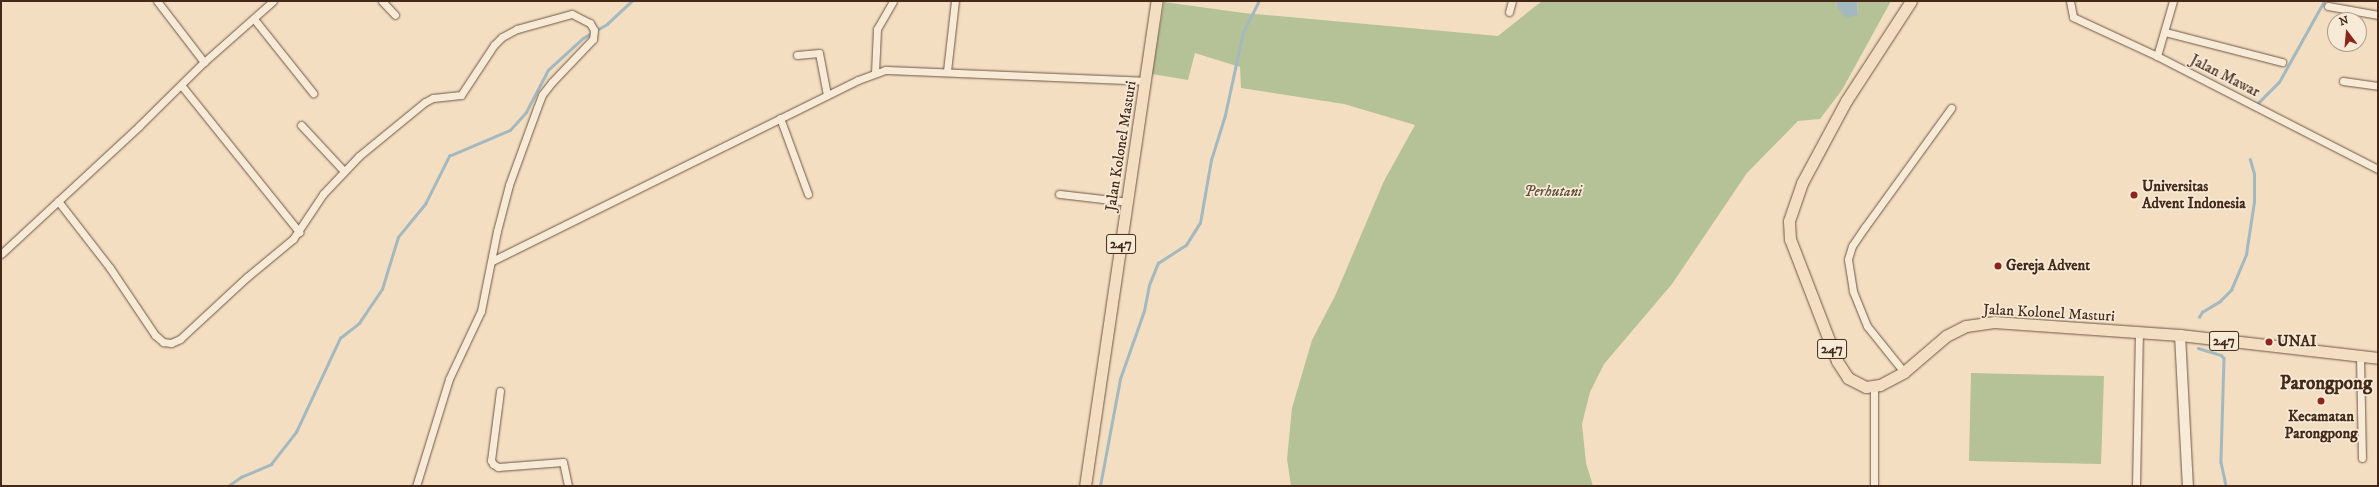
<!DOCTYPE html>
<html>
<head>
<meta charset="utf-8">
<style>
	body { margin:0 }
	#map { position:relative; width:2379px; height:487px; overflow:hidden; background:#f3dec2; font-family:"IM FELL DW Pica",serif }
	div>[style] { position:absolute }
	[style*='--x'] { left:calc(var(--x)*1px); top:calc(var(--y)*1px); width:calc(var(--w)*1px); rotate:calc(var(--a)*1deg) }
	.green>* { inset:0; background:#b5c297 }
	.water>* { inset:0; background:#a3b9bf }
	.stream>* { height:2.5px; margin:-1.25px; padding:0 1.25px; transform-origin:1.25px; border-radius:1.25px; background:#a3b9bf }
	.roads { filter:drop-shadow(0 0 1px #705644) drop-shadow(0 0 1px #705644) }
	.minor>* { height:7px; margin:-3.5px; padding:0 3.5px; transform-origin:3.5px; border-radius:3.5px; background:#f7ead7 }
	.secondary>* { height:10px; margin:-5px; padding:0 5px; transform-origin:5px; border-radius:5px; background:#f7ead7 }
	.primary>* { height:11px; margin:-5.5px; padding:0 5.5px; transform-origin:5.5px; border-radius:5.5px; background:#f3dec2 }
	.dots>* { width:11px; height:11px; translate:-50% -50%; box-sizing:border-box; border:2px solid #f7ead7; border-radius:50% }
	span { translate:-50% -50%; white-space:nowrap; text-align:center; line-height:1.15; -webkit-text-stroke:3.5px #f7ead7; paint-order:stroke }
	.shield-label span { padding:1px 3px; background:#f7ead7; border:1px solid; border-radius:3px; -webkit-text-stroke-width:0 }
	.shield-label { font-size:14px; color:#44281a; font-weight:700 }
	.street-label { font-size:15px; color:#44281a }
	.poi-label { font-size:15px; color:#44281a; font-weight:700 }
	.left { translate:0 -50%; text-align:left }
	.park-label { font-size:15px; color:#604e39; font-style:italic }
	.district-label { font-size:19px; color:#44281a; font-weight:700 }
	.frame { position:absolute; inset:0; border:2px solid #44281a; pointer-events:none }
	.north { position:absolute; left:2327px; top:12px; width:40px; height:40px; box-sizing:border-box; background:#f7ead7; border:1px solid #af9c8b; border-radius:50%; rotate:344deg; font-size:11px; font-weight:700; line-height:16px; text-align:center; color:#44281a }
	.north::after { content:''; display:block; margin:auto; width:14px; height:18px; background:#8f2418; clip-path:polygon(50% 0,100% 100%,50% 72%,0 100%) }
</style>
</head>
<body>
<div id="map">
	<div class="green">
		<i style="clip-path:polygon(1542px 1px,1836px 1px,1837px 7px,1858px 14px,1857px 1px,1891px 1px,1842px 90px,1820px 119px,1798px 121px,1747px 173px,1672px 284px,1604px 364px,1590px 392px,1582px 424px,1586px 463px,1593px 486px,1291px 486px,1287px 459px,1292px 408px,1312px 340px,1335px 296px,1384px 181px,1415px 125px,1344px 104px,1241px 88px,1240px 67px,1195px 53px,1188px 80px,1152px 74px,1164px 2px,1244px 13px,1498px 36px)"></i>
		<i style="clip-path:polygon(1971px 373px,2104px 376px,2101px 464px,1969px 461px)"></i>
	</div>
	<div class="water">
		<i style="clip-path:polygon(1836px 1px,1857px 1px,1858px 15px,1846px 18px,1837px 7px)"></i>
	</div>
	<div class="stream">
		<i style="--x:2257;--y:104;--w:31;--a:-45"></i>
		<i style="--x:2279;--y:82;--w:93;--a:-60.9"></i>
		<i style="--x:2199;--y:317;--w:6;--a:-59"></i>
		<i style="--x:2202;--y:312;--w:21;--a:-31"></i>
		<i style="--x:2220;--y:301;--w:16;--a:-45"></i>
		<i style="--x:2231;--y:290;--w:39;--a:-67"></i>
		<i style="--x:2246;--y:254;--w:53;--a:-81.3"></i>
		<i style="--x:2254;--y:202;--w:28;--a:-90"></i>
		<i style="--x:2254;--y:174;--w:15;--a:-106"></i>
		<i style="--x:2198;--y:348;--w:24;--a:17"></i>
		<i style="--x:2221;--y:355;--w:4;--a:45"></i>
		<i style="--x:2224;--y:358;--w:104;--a:91.7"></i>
		<i style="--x:2221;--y:462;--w:25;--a:78"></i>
		<i style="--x:228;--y:486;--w:16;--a:-35"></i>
		<i style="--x:241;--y:477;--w:33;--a:-23"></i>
		<i style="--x:271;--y:464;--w:41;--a:-52"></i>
		<i style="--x:296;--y:432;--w:104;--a:-64.9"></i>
		<i style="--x:340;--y:338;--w:24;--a:-38"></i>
		<i style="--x:359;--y:323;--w:41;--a:-55.9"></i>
		<i style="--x:382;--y:289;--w:54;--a:-72.9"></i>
		<i style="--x:398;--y:237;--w:43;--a:-50.7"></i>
		<i style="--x:425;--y:204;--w:54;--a:-63.4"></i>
		<i style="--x:449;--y:156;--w:66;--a:-23.1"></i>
		<i style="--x:510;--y:130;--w:24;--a:-48"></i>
		<i style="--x:526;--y:112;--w:47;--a:-62.4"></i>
		<i style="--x:548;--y:70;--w:47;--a:-42.4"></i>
		<i style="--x:583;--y:38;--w:28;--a:-30"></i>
		<i style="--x:607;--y:24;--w:34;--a:-43"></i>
		<i style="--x:1100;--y:486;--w:109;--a:-79.4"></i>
		<i style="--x:1120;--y:379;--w:72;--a:-70.6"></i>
		<i style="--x:1144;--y:311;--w:26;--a:-79"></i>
		<i style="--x:1149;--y:285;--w:24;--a:-68"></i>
		<i style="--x:1158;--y:263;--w:33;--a:-33"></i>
		<i style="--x:1186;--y:245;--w:26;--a:-58"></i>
		<i style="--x:1200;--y:223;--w:64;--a:-80.1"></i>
		<i style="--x:1211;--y:160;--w:47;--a:-72.7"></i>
		<i style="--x:1225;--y:115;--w:85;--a:-77.8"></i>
		<i style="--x:1243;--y:32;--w:35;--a:-63"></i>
	</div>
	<div class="roads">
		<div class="minor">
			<i style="--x:157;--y:1;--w:77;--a:52.4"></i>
			<i style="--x:382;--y:1;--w:19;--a:47"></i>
			<i style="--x:2070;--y:1;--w:16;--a:79"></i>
			<i style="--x:2073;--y:17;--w:93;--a:24.9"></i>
			<i style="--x:2157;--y:56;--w:248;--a:27.1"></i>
			<i style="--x:2328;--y:6;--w:51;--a:10.2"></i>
			<i style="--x:1509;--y:12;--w:11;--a:-75"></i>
			<i style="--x:254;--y:19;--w:95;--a:51.4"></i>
			<i style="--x:2165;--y:32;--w:121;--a:14.4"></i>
			<i style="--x:797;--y:55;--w:22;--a:-5"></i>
			<i style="--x:819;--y:53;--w:43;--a:79.2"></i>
			<i style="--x:2157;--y:56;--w:57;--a:-73.8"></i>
			<i style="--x:947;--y:71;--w:70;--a:-83.5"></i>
			<i style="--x:875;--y:73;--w:44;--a:-87.4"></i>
			<i style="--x:877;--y:29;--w:32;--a:-60"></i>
			<i style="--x:2343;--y:81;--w:35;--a:8"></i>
			<i style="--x:181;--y:85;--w:189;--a:51.2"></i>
			<i style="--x:780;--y:118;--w:81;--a:69.8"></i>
			<i style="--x:301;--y:125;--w:62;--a:47"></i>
			<i style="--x:1059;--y:194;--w:69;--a:6.6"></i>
			<i style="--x:58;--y:201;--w:85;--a:52.2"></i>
			<i style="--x:110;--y:268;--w:81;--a:56.1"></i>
			<i style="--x:155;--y:335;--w:11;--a:41"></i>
			<i style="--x:163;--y:342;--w:8;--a:7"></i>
			<i style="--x:171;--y:343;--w:10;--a:-24"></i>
			<i style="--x:180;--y:339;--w:91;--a:-42.8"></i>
			<i style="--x:247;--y:277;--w:60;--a:-39.6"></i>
			<i style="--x:293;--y:239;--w:54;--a:-56.3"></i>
			<i style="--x:323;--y:194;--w:52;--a:-46.5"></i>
			<i style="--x:359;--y:156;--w:85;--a:-39.3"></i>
			<i style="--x:425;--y:102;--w:9;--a:-27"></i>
			<i style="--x:433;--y:98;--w:28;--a:-6"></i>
			<i style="--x:461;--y:95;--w:60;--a:-56.6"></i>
			<i style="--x:494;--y:45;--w:11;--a:-45"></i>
			<i style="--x:502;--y:37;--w:17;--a:-28"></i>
			<i style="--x:517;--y:29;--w:57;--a:-15.3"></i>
			<i style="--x:572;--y:14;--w:20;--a:27"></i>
			<i style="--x:590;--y:23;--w:8;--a:60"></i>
			<i style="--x:594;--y:30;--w:9;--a:96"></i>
			<i style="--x:593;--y:39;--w:59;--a:133.6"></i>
			<i style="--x:552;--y:82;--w:16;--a:128"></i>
			<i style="--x:542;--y:95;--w:14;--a:111"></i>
			<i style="--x:537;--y:108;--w:82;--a:110"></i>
			<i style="--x:509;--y:185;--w:48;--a:104.6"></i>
			<i style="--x:497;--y:231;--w:82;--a:101.3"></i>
			<i style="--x:481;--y:311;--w:75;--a:115.2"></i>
			<i style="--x:449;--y:379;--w:112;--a:107.1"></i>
			<i style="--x:1;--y:254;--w:188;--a:-42.8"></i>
			<i style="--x:139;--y:126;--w:91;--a:-44.6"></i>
			<i style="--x:204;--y:62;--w:92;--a:-41.5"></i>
			<i style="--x:492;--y:261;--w:408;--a:-26.3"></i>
			<i style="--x:858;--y:80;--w:29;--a:-20"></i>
			<i style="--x:885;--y:70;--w:261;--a:2.4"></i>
			<i style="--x:2360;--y:356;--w:102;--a:88.9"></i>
			<i style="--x:1904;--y:372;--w:59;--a:-128.8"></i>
			<i style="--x:1867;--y:326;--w:38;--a:-112"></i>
			<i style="--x:1853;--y:291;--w:32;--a:-99"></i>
			<i style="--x:1848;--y:259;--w:14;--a:-73"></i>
			<i style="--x:1852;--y:246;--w:23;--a:-56"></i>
			<i style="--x:1865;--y:227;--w:147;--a:-54.1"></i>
			<i style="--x:1874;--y:386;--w:100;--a:90"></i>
			<i style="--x:500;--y:391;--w:70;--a:97.4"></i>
			<i style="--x:491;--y:460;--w:4;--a:63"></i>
			<i style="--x:493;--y:464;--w:6;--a:31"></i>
			<i style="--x:498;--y:467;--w:65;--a:-4.4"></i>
			<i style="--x:563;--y:462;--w:25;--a:78"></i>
			<i style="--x:2136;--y:486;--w:153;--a:-88.9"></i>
		</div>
		<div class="secondary">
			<i style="--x:2180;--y:335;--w:151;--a:87"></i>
		</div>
		<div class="primary">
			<i style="--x:1911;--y:1;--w:119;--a:123"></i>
			<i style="--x:1846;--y:101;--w:93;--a:118.2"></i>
			<i style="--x:1802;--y:183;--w:40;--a:108.9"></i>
			<i style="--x:1789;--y:221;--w:18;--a:87"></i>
			<i style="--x:1790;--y:239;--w:131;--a:68.9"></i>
			<i style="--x:1837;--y:361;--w:20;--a:57"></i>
			<i style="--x:1848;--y:378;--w:20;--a:27"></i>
			<i style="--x:1866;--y:387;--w:14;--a:-8"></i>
			<i style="--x:1880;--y:385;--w:27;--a:-28"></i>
			<i style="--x:1904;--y:372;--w:55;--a:-40.6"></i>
			<i style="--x:1946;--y:336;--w:22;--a:-27"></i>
			<i style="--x:1966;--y:326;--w:28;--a:-8"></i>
			<i style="--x:1994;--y:322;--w:186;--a:4"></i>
			<i style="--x:2180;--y:335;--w:199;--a:6.6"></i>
			<i style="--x:1085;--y:486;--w:490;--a:-81.6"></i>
		</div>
	</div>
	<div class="dots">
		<i style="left:2134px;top:195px;background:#8f2418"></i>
		<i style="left:1998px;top:266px;background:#8f2418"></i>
		<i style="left:2269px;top:342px;background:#8f2418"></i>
		<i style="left:2321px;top:401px;background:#8f2418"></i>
	</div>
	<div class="shield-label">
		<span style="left:1121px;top:244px">247</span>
		<span style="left:2224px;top:341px">247</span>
		<span style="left:1832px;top:349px">247</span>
	</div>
	<div class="street-label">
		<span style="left:2225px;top:76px;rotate:27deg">Jalan Mawar</span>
		<span style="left:1121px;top:146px;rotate:-81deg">Jalan Kolonel Masturi</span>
		<span style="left:2049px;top:313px;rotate:3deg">Jalan Kolonel Masturi</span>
	</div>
	<div class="poi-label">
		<span class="left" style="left:2142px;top:195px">Universitas<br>Advent Indonesia</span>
		<span class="left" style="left:2006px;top:266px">Gereja Advent</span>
		<span class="left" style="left:2277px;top:342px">UNAI</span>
		<span style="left:2321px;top:425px">Kecamatan<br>Parongpong</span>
	</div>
	<div class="park-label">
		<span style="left:1553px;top:192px">Perhutani</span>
	</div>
	<div class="district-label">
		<span style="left:2326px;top:384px">Parongpong</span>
	</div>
	<div class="frame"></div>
	<div class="north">N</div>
</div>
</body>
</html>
